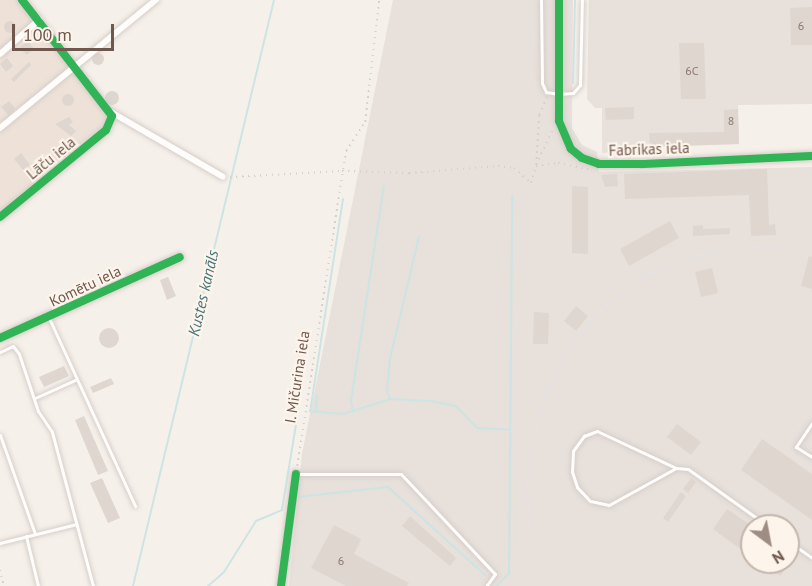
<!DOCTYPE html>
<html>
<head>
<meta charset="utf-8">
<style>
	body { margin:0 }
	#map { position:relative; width:812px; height:586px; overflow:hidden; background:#f6f0ea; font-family:"PT Sans",sans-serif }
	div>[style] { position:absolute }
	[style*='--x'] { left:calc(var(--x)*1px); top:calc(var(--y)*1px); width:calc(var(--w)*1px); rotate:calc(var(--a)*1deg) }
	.residential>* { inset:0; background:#eee2d8 }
	.industrial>* { inset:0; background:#e7e0db }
	.stream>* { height:2px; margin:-1px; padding:0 1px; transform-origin:1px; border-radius:1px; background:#cde4e4 }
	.building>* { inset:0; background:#dfd6d0 }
	.round { border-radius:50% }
	.path>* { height:1.5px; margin-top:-0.75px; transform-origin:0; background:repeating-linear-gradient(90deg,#d7cfcb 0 1.5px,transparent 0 6px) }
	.roads { filter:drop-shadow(0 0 2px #d5cdc8) drop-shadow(0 0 2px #d5cdc8) }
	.lane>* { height:3px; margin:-1.5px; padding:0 1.5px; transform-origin:1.5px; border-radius:1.5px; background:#fefdfc }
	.street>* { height:6px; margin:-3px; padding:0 3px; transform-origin:3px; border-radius:3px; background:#fefdfc }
	.fast>* { height:8px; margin:-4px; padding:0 4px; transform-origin:4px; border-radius:4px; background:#30b455 }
	.rail>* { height:2px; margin-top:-1px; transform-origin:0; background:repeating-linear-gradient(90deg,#e4e2e4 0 9px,transparent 0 15px) }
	span { translate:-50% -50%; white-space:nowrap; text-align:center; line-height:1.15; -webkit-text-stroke:4.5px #fdf5eb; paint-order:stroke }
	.number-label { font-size:12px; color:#8e7a70 }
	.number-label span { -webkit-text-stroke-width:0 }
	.street-label { font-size:15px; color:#70574d }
	.water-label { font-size:16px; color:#46767b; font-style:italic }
	.north { position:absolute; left:740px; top:514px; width:60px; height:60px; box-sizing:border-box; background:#fdf5eb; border:2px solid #c5b6ac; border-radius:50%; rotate:148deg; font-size:16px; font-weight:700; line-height:24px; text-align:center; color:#70574d }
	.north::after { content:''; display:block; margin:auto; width:21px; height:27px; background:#9f8d84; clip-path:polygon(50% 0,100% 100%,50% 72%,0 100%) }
	.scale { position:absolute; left:12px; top:24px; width:102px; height:27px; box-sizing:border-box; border:3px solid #70574d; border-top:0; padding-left:8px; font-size:18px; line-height:21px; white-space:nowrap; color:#70574d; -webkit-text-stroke:4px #fdf5eb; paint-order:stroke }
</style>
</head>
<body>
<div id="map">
	<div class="residential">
		<i style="clip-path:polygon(0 0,17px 0,107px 111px,107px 122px,0 212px)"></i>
	</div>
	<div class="industrial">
		<i style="clip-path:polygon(evenodd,393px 0,573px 0,572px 128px,582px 145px,597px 152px,599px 172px,812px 167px,812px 586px,289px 586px,302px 454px,393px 0,752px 526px,788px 526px,788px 562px,752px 562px,752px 526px)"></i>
		<i style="clip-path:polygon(589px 0,812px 0,812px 104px,738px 105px,739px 144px,631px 147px,631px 151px,602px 153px,602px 108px,595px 108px,587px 99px)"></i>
	</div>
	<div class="stream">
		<i style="--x:573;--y:83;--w:83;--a:-88.6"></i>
		<i style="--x:343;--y:199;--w:215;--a:98.8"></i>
		<i style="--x:310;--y:411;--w:33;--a:5"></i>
		<i style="--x:343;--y:414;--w:49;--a:-17.7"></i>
		<i style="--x:390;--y:399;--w:40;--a:2.9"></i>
		<i style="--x:430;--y:401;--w:26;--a:11"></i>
		<i style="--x:456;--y:406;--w:30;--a:46"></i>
		<i style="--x:477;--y:428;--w:33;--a:3"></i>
		<i style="--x:390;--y:399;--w:9;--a:-111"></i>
		<i style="--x:387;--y:391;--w:32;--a:-85"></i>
		<i style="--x:390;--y:359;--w:126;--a:-76.7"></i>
		<i style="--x:316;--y:412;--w:17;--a:-87"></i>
		<i style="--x:353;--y:412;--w:11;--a:-100"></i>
		<i style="--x:351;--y:401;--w:218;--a:-81.3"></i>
		<i style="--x:298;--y:497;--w:91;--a:-6.3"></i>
		<i style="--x:388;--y:487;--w:132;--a:42.2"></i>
		<i style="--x:133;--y:586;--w:603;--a:-76.47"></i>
		<i style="--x:208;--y:586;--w:21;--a:-41"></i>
		<i style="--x:224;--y:572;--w:60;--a:-57.9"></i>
		<i style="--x:256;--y:521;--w:28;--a:-23"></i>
		<i style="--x:282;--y:510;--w:93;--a:-80.7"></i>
		<i style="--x:497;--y:586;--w:18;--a:-47"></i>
		<i style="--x:509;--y:573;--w:377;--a:-89.5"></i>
	</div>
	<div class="building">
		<i style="clip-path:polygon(812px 7px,812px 45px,791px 45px,790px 8px)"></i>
		<i class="round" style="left:4px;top:21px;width:12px;height:12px"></i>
		<i style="clip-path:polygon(28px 41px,34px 49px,27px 55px,19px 48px)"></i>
		<i style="clip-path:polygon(679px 43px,704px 43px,706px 99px,681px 99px)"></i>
		<i class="round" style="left:92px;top:53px;width:12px;height:12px"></i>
		<i style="clip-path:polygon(7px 58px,13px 66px,6px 72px,0 64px)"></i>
		<i style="clip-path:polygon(29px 62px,31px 65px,14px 82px,11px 79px)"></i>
		<i class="round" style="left:105px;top:91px;width:14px;height:14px"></i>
		<i class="round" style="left:62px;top:94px;width:12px;height:12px"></i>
		<i style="clip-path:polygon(9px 101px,15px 108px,9px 116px,1px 107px)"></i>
		<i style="clip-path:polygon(634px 107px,634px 119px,606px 120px,605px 108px)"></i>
		<i style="clip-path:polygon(738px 109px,739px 144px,650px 147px,649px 133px,724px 132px,724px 110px)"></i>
		<i style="clip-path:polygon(69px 117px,73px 122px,69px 125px,76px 131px,71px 136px,55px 124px)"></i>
		<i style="clip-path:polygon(21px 153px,30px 165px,24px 171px,14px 159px)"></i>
		<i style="clip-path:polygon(767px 169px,769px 225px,775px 224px,776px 235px,751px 236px,749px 195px,625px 199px,624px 174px)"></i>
		<i style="clip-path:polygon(617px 174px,618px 186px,605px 187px,601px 175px)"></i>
		<i style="clip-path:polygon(572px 186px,588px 187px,588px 254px,572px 253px)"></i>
		<i style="clip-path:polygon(670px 221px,679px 238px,629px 266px,620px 249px)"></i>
		<i style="clip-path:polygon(703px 225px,703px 229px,730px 228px,730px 234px,693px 236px,693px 226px)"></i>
		<i style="clip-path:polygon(809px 256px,812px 257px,812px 289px,801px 286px)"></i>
		<i style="clip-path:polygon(712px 268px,718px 293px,701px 297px,695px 272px)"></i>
		<i style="clip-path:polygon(168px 277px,176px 296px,167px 300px,160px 280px)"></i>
		<i style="clip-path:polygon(576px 306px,588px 316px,576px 331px,564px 321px)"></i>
		<i style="clip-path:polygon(534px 312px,549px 313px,548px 344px,533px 344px)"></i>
		<i class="round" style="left:99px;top:328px;width:20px;height:20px"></i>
		<i style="clip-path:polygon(64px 366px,69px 376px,44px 387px,39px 377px)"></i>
		<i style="clip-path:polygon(111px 378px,114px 384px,93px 393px,90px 387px)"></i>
		<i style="clip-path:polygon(84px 416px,108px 471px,98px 475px,75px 420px)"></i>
		<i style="clip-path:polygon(677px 424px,701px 442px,691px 455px,667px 437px)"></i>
		<i style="clip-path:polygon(762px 439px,812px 474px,812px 520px,741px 470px)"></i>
		<i style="clip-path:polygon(102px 478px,120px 518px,108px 523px,90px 483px)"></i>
		<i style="clip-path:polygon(691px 478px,696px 482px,688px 493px,683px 489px)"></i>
		<i style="clip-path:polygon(681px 492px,686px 496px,668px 522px,663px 518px)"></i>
		<i style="clip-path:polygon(727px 509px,752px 526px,752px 542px,743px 551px,713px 529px)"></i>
		<i style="clip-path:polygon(410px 516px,456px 558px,450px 566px,402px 526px)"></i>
		<i style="clip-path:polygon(334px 525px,361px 539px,354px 554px,409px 583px,407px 586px,346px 586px,311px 568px)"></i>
		<i style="clip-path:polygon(788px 551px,795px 556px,780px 576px,760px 562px,788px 562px)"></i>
	</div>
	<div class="path">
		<i style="--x:633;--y:155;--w:18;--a:3"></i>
		<i style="--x:536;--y:165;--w:50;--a:-86.6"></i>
		<i style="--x:539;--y:115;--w:20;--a:-66"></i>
		<i style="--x:536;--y:165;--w:40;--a:-65"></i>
		<i style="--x:230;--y:177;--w:112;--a:-3.1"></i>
		<i style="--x:342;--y:171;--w:67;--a:1.7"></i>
		<i style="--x:409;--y:173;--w:89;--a:-4.5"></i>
		<i style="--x:498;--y:166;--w:16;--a:7"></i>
		<i style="--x:514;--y:168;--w:23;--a:41"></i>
		<i style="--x:531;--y:183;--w:18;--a:-74"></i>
		<i style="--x:536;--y:166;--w:22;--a:-8"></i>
		<i style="--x:558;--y:163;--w:31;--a:11"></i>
		<i style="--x:297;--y:466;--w:319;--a:-81.2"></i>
		<i style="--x:346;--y:151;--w:35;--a:-57"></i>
		<i style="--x:365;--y:122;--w:123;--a:-83.5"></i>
		<i style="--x:0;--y:570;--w:16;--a:76"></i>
	</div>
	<div class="roads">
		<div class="lane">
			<i style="--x:541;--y:0;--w:83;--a:89.3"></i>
			<i style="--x:542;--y:83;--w:10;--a:66"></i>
			<i style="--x:546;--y:92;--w:13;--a:9"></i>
			<i style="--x:559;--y:94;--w:14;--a:-4"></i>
			<i style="--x:573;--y:93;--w:11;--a:-49"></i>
			<i style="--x:580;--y:85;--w:85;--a:-88.7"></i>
			<i style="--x:49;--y:318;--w:207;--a:65.4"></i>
			<i style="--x:0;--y:352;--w:14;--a:-25"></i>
			<i style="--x:13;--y:346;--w:10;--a:53"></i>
			<i style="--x:19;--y:354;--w:60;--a:71.6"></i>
			<i style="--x:38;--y:411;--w:25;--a:56"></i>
			<i style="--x:52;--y:432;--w:159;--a:75.1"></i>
			<i style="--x:35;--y:398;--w:46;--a:-24.3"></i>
			<i style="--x:812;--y:423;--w:29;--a:124"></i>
			<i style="--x:796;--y:447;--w:19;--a:32"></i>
			<i style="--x:0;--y:435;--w:105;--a:70.5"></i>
			<i style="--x:676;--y:468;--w:77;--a:151.1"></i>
			<i style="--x:609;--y:505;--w:19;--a:-168"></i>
			<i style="--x:590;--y:501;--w:19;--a:-133"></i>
			<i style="--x:577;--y:487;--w:16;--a:-108"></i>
			<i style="--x:572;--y:472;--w:21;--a:-87"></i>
			<i style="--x:573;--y:451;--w:19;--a:-54"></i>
			<i style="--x:584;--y:436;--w:14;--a:-21"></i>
			<i style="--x:597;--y:431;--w:87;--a:25.1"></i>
			<i style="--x:676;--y:468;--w:12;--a:5"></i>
			<i style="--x:688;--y:469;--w:98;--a:35.5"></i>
			<i style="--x:298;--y:474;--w:103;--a:0"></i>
			<i style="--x:401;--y:474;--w:137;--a:46.8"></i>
			<i style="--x:495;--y:574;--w:14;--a:126"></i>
			<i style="--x:26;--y:536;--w:51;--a:76.5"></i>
			<i style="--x:788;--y:541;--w:29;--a:35"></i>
			<i style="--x:0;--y:543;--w:79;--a:-13.9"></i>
		</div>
		<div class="street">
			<i style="--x:0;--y:54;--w:52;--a:-41.1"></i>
			<i style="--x:111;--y:112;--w:129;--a:30.1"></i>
			<i style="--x:0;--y:128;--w:202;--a:-39.4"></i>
		</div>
		<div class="fast">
			<i style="--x:559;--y:0;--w:121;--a:90"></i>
			<i style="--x:559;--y:121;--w:30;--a:67"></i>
			<i style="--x:571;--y:149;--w:14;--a:39"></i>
			<i style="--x:582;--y:158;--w:18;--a:19"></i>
			<i style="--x:599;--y:164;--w:44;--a:0"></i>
			<i style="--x:643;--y:164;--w:169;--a:-2.7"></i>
			<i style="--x:0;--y:217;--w:137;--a:-39.4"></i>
			<i style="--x:106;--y:130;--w:15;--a:-67"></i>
			<i style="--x:112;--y:116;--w:147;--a:-127.8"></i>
			<i style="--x:0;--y:338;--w:197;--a:-24.2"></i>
			<i style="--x:281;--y:586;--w:113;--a:-82.4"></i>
		</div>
	</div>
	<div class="rail">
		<i style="--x:525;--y:504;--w:58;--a:-83.1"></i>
		<i style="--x:532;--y:446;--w:56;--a:-74.5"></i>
		<i style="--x:547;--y:392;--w:51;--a:-62.9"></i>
		<i style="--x:570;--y:347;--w:53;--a:-48.8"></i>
		<i style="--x:605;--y:307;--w:54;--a:-36.7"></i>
		<i style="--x:648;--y:275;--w:51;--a:-22"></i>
		<i style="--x:695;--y:256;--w:57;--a:-9.1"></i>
		<i style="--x:751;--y:247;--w:61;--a:3.8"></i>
		<i style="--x:530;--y:526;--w:31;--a:-90"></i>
	</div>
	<div class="number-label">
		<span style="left:801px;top:26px">6</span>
		<span style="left:692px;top:71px">6C</span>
		<span style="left:731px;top:121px">8</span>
		<span style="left:341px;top:561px">6</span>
	</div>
	<div class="street-label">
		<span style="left:649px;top:149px;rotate:-2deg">Fabrikas iela</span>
		<span style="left:51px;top:158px;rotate:-39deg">Lāču iela</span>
		<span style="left:85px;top:286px;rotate:-25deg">Komētu iela</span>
		<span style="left:297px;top:377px;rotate:-81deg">I. Mičurina iela</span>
	</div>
	<div class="water-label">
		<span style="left:203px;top:293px;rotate:-77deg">Kustes kanāls</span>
	</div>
	<div class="north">N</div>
	<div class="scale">100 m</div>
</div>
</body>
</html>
